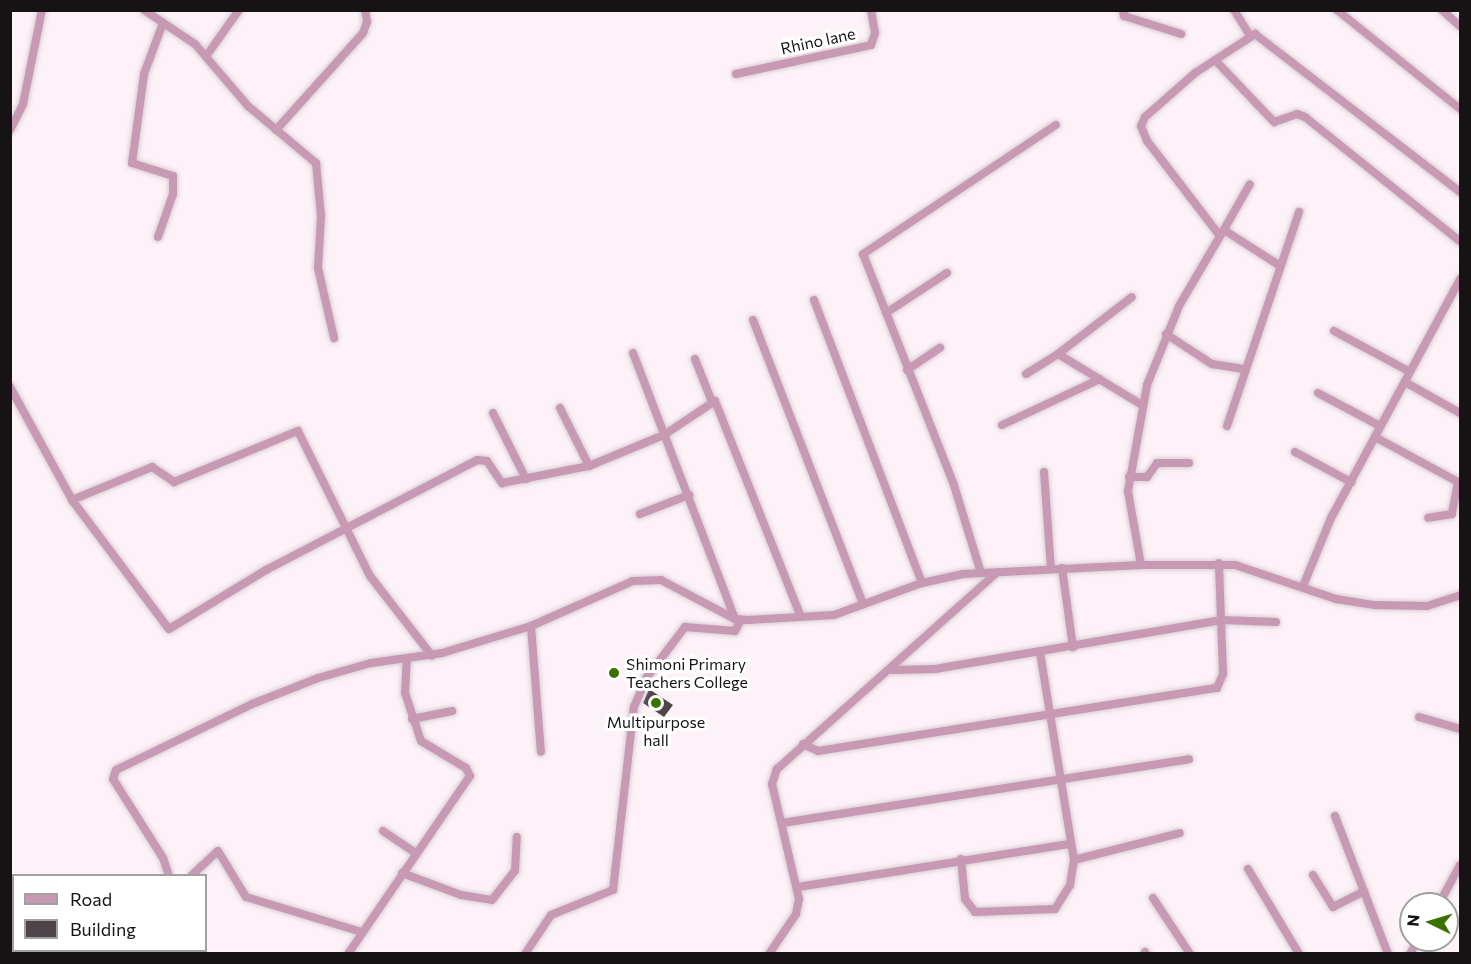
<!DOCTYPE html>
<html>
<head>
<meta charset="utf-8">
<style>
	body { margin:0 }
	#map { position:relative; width:1471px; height:964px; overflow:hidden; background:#fdf2f8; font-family:Commissioner,sans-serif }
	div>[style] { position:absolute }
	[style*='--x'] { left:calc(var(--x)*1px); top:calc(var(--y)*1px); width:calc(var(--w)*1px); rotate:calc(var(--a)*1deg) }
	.building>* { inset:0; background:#4e454a }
	.roads { filter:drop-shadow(0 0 2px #d8ced4) drop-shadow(0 0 2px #d8ced4) }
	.minor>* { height:8px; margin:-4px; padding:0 4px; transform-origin:4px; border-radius:4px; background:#c899b3 }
	.dots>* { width:16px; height:16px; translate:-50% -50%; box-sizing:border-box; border:3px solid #fff; border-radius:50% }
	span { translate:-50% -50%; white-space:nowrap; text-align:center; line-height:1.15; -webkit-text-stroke:6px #fff; paint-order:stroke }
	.street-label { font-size:16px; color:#171315 }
	.poi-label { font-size:16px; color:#171315 }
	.left { translate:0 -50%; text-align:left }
	.frame { position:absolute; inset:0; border:12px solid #171315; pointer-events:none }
	.legend { position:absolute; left:12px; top:874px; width:195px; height:78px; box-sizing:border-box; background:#fff; border:2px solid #a2a1a1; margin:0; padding:8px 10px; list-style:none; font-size:18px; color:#171315 }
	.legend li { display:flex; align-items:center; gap:12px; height:30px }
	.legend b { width:30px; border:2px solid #a2a1a1 }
	.north { position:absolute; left:1399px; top:892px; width:60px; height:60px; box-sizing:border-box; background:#fff; border:2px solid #a2a1a1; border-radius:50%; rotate:275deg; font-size:16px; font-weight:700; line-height:24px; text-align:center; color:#171315 }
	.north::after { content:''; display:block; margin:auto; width:21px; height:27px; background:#3a7200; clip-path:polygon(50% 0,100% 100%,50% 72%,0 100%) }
</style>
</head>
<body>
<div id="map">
	<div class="building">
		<i style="clip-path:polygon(649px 689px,673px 705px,664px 717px,643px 703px)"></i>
	</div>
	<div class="roads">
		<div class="minor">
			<i style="--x:144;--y:10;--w:61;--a:33.7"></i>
			<i style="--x:195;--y:44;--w:82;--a:49.5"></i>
			<i style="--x:248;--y:106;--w:89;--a:40"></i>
			<i style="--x:316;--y:163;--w:53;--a:84.6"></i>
			<i style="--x:321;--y:216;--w:52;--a:93.3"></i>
			<i style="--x:318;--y:268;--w:72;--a:77.1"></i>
			<i style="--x:1123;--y:10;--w:6;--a:81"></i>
			<i style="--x:1124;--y:16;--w:60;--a:17.5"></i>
			<i style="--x:1234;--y:10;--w:28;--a:58"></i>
			<i style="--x:1337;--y:10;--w:158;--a:38.8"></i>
			<i style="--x:1442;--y:10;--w:24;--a:42"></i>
			<i style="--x:207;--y:55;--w:55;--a:-54.6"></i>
			<i style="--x:1215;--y:60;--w:86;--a:46.4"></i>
			<i style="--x:1274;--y:122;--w:24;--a:-19"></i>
			<i style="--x:1297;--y:114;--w:9;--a:21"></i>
			<i style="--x:1305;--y:117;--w:198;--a:38.7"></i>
			<i style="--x:736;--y:74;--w:138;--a:-12.1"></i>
			<i style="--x:871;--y:45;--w:13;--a:-72"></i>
			<i style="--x:875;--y:33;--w:23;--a:-100"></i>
			<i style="--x:10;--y:130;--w:29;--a:-63"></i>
			<i style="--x:23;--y:104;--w:96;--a:-78.6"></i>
			<i style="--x:276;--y:130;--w:130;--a:-48.1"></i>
			<i style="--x:363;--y:33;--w:12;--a:-70"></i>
			<i style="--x:367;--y:22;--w:12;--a:-99"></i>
			<i style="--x:1224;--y:230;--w:67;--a:32.7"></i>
			<i style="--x:1222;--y:233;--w:56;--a:-60.3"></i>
			<i style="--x:158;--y:237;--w:46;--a:-70.8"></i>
			<i style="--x:173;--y:194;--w:18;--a:-90"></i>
			<i style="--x:173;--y:176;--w:43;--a:-162.4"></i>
			<i style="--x:132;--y:163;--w:90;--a:-82.3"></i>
			<i style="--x:144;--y:74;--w:54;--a:-69.6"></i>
			<i style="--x:814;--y:300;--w:303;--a:69.1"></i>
			<i style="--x:886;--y:313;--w:73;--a:-33.3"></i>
			<i style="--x:753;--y:320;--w:305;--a:68.8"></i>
			<i style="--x:1334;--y:331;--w:86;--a:28.3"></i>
			<i style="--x:1166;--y:334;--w:55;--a:33.1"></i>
			<i style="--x:1212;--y:364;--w:32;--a:9"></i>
			<i style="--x:633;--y:353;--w:285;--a:69"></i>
			<i style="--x:1058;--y:354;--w:93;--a:-37.6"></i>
			<i style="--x:695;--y:359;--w:46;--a:68.4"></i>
			<i style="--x:907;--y:370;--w:40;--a:-34"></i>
			<i style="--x:1026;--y:374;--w:38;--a:-32"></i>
			<i style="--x:1058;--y:354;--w:98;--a:31.3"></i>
			<i style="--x:1405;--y:382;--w:63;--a:29.4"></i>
			<i style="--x:10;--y:387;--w:129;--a:61.2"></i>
			<i style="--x:72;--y:500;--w:161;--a:53.1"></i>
			<i style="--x:169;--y:629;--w:114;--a:-31.3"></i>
			<i style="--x:266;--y:570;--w:238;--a:-27.5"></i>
			<i style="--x:477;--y:460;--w:10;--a:6"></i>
			<i style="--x:487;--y:461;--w:27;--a:56"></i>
			<i style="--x:502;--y:483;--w:89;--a:-11.1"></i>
			<i style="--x:589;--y:466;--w:81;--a:-22.5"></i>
			<i style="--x:664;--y:435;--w:61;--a:-33.7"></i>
			<i style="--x:715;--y:401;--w:232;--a:68.3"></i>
			<i style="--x:1318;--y:393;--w:70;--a:28"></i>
			<i style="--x:560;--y:408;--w:65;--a:63.4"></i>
			<i style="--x:493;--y:413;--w:74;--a:63.4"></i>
			<i style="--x:1002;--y:425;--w:108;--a:-25.1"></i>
			<i style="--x:1227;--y:426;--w:226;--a:-71.4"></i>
			<i style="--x:1375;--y:437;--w:94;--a:28.5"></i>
			<i style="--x:1458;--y:482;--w:33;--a:101"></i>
			<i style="--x:1452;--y:514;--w:24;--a:171"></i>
			<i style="--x:1295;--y:452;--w:64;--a:28.2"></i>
			<i style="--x:1044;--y:472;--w:97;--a:85.9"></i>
			<i style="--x:1129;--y:477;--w:18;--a:0"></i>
			<i style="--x:1147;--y:477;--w:17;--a:-54"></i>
			<i style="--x:1157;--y:463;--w:32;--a:0"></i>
			<i style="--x:72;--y:500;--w:87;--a:-22.4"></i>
			<i style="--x:152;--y:467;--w:27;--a:34"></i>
			<i style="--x:174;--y:482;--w:134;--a:-22.4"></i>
			<i style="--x:298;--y:431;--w:162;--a:63.6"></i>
			<i style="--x:370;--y:576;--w:101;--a:52.2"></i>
			<i style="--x:640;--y:514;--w:53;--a:-21.2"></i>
			<i style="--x:1141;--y:565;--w:75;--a:-100"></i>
			<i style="--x:1128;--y:491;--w:108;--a:-79.8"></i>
			<i style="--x:1147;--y:385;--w:85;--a:-67.9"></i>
			<i style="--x:1179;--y:306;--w:81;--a:-59.6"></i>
			<i style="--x:1220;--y:236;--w:120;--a:-127.5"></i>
			<i style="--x:1147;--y:141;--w:16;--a:-112"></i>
			<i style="--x:1141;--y:126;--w:10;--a:-66"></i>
			<i style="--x:1145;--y:117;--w:67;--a:-41.3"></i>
			<i style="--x:1195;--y:73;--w:72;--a:-33"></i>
			<i style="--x:1255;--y:34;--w:259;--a:37.6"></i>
			<i style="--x:1062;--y:568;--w:80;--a:82.1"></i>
			<i style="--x:981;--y:573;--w:92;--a:-107.1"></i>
			<i style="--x:954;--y:485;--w:248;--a:-111.5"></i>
			<i style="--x:863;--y:254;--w:232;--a:-33.8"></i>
			<i style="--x:1303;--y:586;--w:74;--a:-67.6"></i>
			<i style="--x:1331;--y:518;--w:272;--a:-61.6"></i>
			<i style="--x:531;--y:626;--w:126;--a:85.5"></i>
			<i style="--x:892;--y:670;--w:43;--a:-1.3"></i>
			<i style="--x:935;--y:669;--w:291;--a:-9.7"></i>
			<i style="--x:1222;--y:620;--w:54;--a:2.1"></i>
			<i style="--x:1419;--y:717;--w:43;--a:16.3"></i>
			<i style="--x:412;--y:719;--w:41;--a:-11.3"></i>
			<i style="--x:803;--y:744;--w:17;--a:25"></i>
			<i style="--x:818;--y:751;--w:404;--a:-9"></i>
			<i style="--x:1217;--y:688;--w:15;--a:-67"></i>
			<i style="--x:1223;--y:674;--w:111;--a:-92.1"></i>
			<i style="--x:1335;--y:816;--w:148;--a:69"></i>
			<i style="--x:782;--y:823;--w:412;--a:-8.9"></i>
			<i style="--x:383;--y:831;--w:40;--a:34"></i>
			<i style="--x:961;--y:859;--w:40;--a:84.3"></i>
			<i style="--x:965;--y:899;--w:16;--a:52"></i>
			<i style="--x:975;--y:912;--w:80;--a:-2.1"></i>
			<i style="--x:1055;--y:909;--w:28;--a:-58"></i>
			<i style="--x:1070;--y:885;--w:25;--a:-81"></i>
			<i style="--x:1074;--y:860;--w:211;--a:-99.3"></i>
			<i style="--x:1074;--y:860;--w:109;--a:-14.3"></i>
			<i style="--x:1248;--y:869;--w:99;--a:59"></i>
			<i style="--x:402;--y:873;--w:63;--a:20.4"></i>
			<i style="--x:461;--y:895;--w:31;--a:9"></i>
			<i style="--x:492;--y:900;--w:37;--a:-52"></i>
			<i style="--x:515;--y:871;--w:34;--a:-87"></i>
			<i style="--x:192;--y:875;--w:35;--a:-43"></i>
			<i style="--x:218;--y:851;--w:54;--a:58.7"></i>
			<i style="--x:246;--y:897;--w:121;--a:16.8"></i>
			<i style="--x:1313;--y:875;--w:38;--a:58"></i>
			<i style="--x:1333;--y:907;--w:35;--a:-27"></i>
			<i style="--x:169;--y:876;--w:19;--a:-108"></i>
			<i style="--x:163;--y:858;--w:93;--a:-122.3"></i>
			<i style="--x:113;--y:779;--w:9;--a:-72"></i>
			<i style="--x:116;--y:770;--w:151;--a:-25.9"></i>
			<i style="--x:252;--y:704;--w:71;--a:-21.5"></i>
			<i style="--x:318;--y:678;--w:55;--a:-15.8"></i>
			<i style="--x:371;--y:663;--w:72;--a:-8"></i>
			<i style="--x:442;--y:653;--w:93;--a:-16.9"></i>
			<i style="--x:531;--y:626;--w:111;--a:-23.8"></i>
			<i style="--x:633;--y:581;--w:28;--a:-2"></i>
			<i style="--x:661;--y:580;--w:84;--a:27.8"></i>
			<i style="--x:735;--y:619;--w:13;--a:4"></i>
			<i style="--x:748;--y:620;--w:86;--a:-3.3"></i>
			<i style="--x:834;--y:615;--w:94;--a:-20"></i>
			<i style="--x:922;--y:583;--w:42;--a:-12.4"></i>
			<i style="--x:963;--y:574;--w:178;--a:-2.9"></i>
			<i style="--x:1141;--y:565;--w:94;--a:0"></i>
			<i style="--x:1235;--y:565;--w:107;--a:18.6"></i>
			<i style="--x:1336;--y:599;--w:39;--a:9"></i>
			<i style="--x:1375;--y:605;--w:52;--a:1.1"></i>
			<i style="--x:1427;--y:606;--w:35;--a:-18"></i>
			<i style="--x:798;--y:887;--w:273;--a:-9"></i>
			<i style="--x:1153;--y:898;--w:67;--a:56.5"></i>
			<i style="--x:1439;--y:904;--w:44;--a:-61.7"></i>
			<i style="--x:1425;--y:940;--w:15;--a:74"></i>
			<i style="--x:1145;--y:952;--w:2;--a:63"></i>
			<i style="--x:348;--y:954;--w:216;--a:-55.6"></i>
			<i style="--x:470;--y:776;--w:9;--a:-117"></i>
			<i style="--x:466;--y:768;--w:52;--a:-149"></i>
			<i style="--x:421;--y:741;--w:51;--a:-108.4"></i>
			<i style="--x:405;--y:693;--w:34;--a:-87"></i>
			<i style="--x:525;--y:954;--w:47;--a:-56.3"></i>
			<i style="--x:551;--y:915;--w:67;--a:-22"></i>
			<i style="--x:613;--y:890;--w:184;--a:-83.5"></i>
			<i style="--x:634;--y:707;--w:33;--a:-67"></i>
			<i style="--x:647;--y:677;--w:63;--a:-52.8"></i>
			<i style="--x:685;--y:627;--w:50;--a:4.6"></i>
			<i style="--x:735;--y:631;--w:13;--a:-61"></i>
			<i style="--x:769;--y:954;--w:48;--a:-56"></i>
			<i style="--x:796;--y:914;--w:15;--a:-79"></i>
			<i style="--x:799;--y:899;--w:118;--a:-103.2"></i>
			<i style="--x:772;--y:784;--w:16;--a:-72"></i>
			<i style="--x:777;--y:769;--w:295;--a:-41.8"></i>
			<i style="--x:1410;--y:954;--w:16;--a:-60"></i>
		</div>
	</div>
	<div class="dots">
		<i style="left:614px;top:673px;background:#3a7200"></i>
		<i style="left:656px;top:703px;background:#3a7200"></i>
	</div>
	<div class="street-label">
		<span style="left:818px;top:41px;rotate:-12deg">Rhino lane</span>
	</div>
	<div class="poi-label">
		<span class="left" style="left:626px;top:673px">Shimoni Primary<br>Teachers College</span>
		<span style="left:656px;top:731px">Multipurpose<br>hall</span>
	</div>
	<div class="frame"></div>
	<ul class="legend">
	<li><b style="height:8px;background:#c899b3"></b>Road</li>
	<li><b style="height:16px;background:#4e454a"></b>Building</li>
	</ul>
	<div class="north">N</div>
</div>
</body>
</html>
